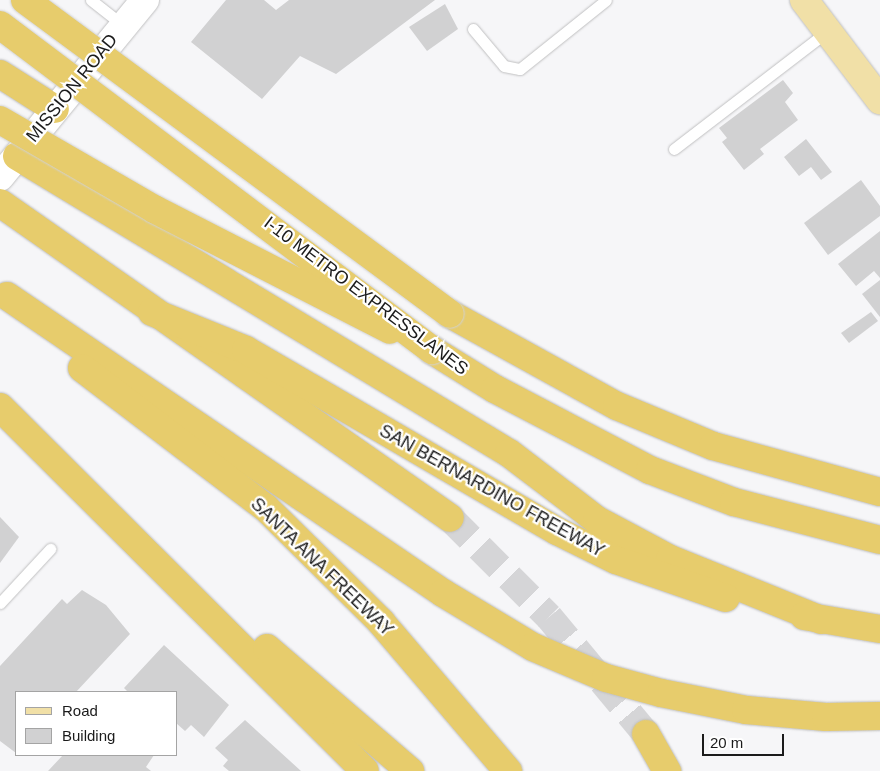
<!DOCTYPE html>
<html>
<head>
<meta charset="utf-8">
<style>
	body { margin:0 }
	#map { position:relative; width:880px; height:771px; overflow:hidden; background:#f6f6f8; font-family:Helvetica,sans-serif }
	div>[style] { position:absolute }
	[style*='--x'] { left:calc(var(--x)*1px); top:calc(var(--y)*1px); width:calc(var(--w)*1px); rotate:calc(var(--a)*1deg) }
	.building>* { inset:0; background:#d1d1d2 }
	.motorway-tunnel>* { height:28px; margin-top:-14px; transform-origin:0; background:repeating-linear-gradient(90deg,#d5d5d7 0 28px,transparent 0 42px) }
	.roads { filter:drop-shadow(0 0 1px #c0c0c1) drop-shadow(0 0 1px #c0c0c1) }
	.service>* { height:11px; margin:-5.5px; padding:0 5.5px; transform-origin:5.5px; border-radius:5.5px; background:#fff }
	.secondary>* { height:28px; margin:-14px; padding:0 14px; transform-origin:14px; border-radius:14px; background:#fff }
	.primary>* { height:28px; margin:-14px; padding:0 14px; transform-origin:14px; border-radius:14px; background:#f1e0a7 }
	.motorway>* { height:28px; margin:-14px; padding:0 14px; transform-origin:14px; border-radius:14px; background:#e7cc6c }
	.bridges { filter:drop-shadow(0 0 1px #d1d1d1) drop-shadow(0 0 1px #d1d1d1) }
	.motorway-bridge>* { height:28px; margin:-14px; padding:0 14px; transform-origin:14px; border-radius:14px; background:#e7cc6c }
	span { translate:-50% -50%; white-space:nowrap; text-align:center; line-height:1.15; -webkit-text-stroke:4.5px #fff; paint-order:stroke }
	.street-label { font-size:18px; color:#1b1b1b }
	.legend { position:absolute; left:15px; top:691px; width:162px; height:65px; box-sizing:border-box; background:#fff; border:1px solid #a4a4a4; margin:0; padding:6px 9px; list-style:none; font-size:15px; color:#1b1b1b }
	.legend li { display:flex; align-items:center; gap:10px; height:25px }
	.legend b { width:25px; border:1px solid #a4a4a4 }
	.scale { position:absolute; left:702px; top:734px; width:82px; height:22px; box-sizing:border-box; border:2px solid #1b1b1b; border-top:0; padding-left:6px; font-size:15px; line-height:18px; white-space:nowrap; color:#1b1b1b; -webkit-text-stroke:4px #fff; paint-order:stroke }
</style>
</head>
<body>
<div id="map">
	<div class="building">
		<i style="clip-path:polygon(226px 0,264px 0,276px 10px,289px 0,435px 0,336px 74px,300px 56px,262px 99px,191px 42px)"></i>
		<i style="clip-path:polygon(445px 4px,458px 29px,427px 51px,409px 27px)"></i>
		<i style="clip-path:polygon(783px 80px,793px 93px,785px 102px,798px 120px,760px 149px,764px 154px,744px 170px,722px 142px,727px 138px,719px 128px)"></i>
		<i style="clip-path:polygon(806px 139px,832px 172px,821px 180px,811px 167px,799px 176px,784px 157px)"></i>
		<i style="clip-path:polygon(861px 180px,880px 206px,880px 216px,828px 255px,804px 223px)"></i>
		<i style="clip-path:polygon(880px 231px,880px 278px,874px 271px,856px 286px,838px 264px)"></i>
		<i style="clip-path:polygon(880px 280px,880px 317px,862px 294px)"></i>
		<i style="clip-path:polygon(871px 312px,878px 321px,849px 343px,841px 333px)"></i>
		<i style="clip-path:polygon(0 517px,19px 537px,0 563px)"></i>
		<i style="clip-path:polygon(82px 590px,106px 605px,130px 634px,76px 692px,16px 692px,16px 753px,0 741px,0 666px,62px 599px,67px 604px)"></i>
		<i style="clip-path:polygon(164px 645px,229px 705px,204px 737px,191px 725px,185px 731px,176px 723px,176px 692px,128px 692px,124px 688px)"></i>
		<i style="clip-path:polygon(245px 720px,301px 771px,229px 771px,223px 766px,228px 760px,215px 748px)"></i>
		<i style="clip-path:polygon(63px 755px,154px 755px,146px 767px,151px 771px,48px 771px)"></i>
	</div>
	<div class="motorway-tunnel">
		<i style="--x:450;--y:518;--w:140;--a:45"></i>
		<i style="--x:549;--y:617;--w:152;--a:50.3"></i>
	</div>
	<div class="roads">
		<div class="service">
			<i style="--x:91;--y:0;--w:42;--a:38.2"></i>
			<i style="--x:473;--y:29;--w:48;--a:50"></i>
			<i style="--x:504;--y:66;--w:16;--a:11"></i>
			<i style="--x:520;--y:69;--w:110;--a:-38.7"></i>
			<i style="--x:674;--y:149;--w:194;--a:-37.5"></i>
			<i style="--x:0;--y:603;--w:74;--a:-47.2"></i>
		</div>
		<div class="secondary">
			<i style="--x:0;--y:177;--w:229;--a:-50.7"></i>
		</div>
		<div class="primary">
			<i style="--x:804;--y:0;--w:126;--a:52.8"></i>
		</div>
		<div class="motorway">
			<i style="--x:0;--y:74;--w:65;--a:32.5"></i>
			<i style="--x:17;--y:156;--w:575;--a:31.12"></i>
			<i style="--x:509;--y:453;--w:111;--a:37.3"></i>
			<i style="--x:597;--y:520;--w:83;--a:28.1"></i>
			<i style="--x:670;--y:559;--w:163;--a:22"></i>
			<i style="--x:0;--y:203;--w:549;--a:34.99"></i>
			<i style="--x:7;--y:296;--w:528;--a:34.26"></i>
			<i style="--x:443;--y:593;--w:105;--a:31"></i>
			<i style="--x:533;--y:647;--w:79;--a:23"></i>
			<i style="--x:606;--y:678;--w:57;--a:15.3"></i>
			<i style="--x:661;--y:693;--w:87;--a:11.3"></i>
			<i style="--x:746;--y:710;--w:80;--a:5"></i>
			<i style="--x:826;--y:717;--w:54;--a:-1.1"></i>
			<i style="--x:152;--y:312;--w:101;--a:22"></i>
			<i style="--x:246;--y:350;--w:360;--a:30.2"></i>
			<i style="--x:557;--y:531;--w:66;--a:26.2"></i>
			<i style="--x:616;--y:560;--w:116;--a:19.1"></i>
			<i style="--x:450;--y:314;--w:191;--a:28.9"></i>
			<i style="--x:617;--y:406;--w:104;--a:22.6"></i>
			<i style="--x:713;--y:446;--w:173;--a:15.4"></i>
			<i style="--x:432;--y:350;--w:74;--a:31.8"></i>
			<i style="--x:495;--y:389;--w:175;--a:27.6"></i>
			<i style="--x:650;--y:470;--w:90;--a:20.9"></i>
			<i style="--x:734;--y:502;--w:151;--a:14.6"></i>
			<i style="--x:82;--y:368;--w:231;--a:37.3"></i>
			<i style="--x:266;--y:508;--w:162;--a:44.7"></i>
			<i style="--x:381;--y:622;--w:196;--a:49.6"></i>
			<i style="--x:0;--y:407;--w:515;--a:44.92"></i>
			<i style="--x:804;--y:616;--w:77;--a:9.7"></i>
			<i style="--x:267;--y:648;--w:189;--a:40.7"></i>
			<i style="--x:646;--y:734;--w:43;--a:60.4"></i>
		</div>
	</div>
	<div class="bridges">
		<div class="motorway-bridge">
			<i style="--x:25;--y:0;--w:528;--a:36.46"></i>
			<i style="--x:0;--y:25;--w:541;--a:36.95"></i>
			<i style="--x:0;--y:120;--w:178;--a:30"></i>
			<i style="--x:154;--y:209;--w:265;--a:27.1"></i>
		</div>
	</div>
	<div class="street-label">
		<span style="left:72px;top:88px;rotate:-51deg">MISSION ROAD</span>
		<span style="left:366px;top:296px;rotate:37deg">I-10 METRO EXPRESSLANES</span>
		<span style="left:492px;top:491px;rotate:29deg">SAN BERNARDINO FREEWAY</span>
		<span style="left:322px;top:567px;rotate:44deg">SANTA ANA FREEWAY</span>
	</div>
	<ul class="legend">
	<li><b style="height:6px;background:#f1e0a7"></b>Road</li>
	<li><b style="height:14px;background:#d1d1d2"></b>Building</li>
	</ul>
	<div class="scale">20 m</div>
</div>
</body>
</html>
